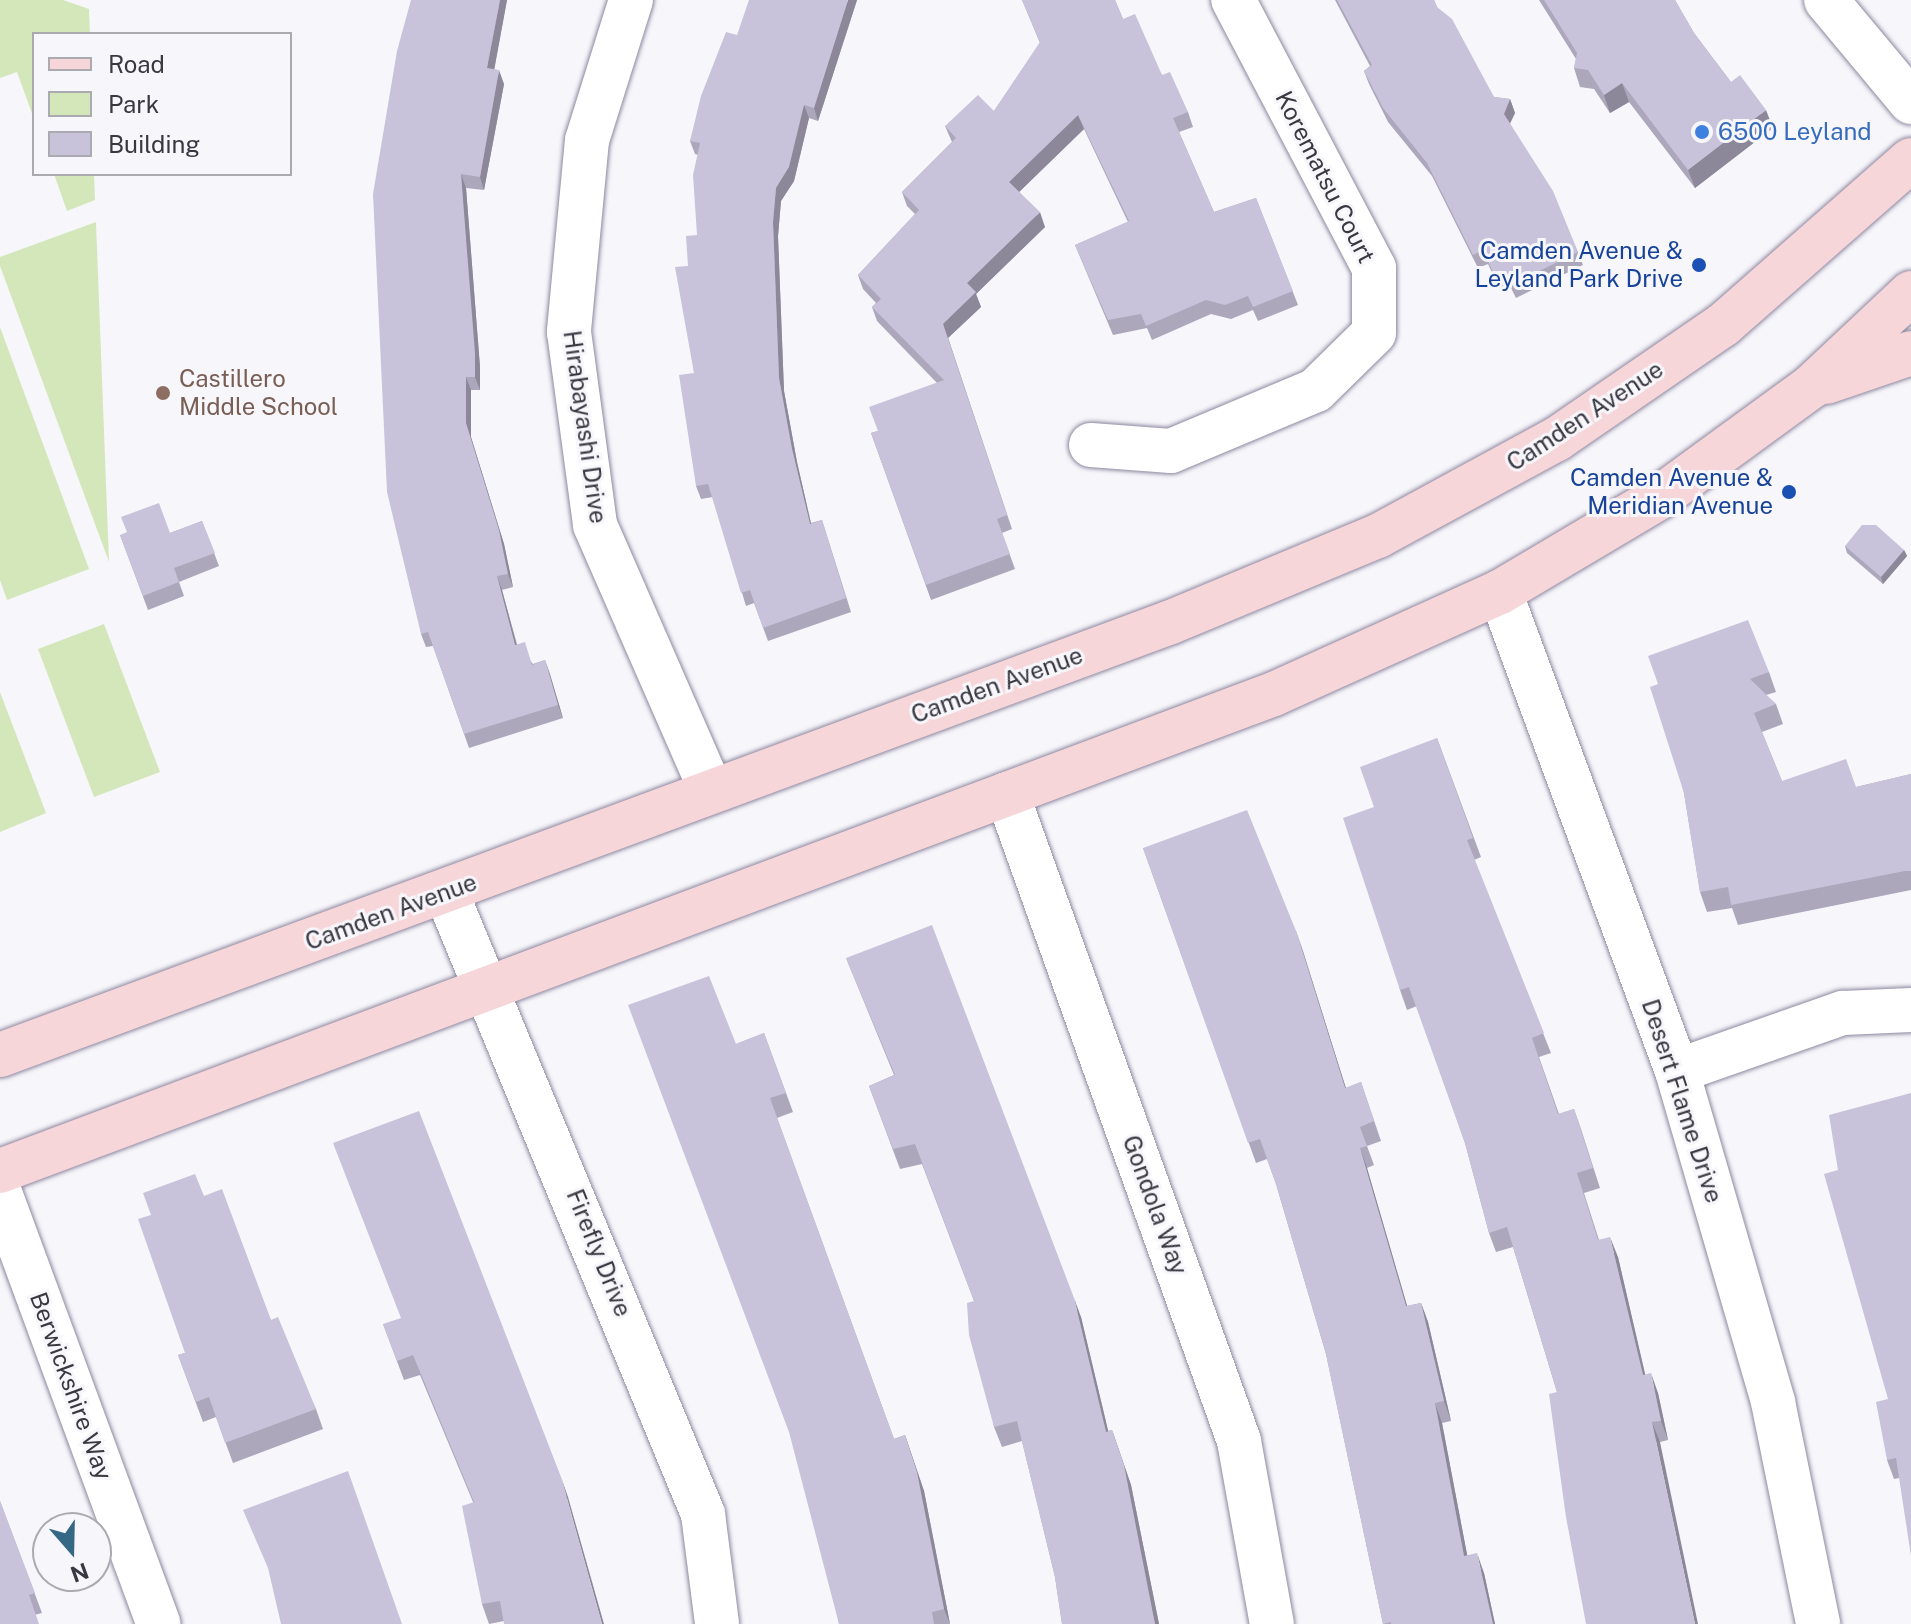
<!DOCTYPE html>
<html>
<head>
<meta charset="utf-8">
<style>
	body { margin:0 }
	#map { position:relative; width:1911px; height:1624px; overflow:hidden; background:#f7f6fb; font-family:"Public Sans",sans-serif }
	div>[style] { position:absolute }
	[style*='--x'] { left:calc(var(--x)*1px); top:calc(var(--y)*1px); width:calc(var(--w)*1px); rotate:calc(var(--a)*1deg) }
	.green>* { inset:0; background:#d4e7bb }
	.roads { filter:drop-shadow(0 0 2px #8e889f) drop-shadow(0 0 2px #8e889f) }
	.minor>* { height:44px; margin:-22px; padding:0 22px; transform-origin:22px; border-radius:22px; background:#fff }
	.major>* { height:44px; margin:-22px; padding:0 22px; transform-origin:22px; border-radius:22px; background:#f7d6da }
	.wall>* { inset:0; background:#aca7bb }
	.shaded-wall>* { inset:0; background:#8c8899 }
	.building>* { inset:0; background:#c8c2da }
	.dots>* { width:22px; height:22px; translate:-50% -50%; box-sizing:border-box; border:4px solid #f7f6fb; border-radius:50% }
	span { translate:-50% -50%; white-space:nowrap; text-align:center; line-height:1.15; -webkit-text-stroke:6px #f7f6fb; paint-order:stroke }
	.shop-label { font-size:24px; color:#366cbe }
	.left { translate:0 -50%; text-align:left }
	.street-label { font-size:24px; color:#393740 }
	.transit-label { font-size:24px; color:#164399 }
	.right { translate:-100% -50%; text-align:right }
	.education-label { font-size:24px; color:#785e54 }
	.legend { position:absolute; left:32px; top:32px; width:260px; height:144px; box-sizing:border-box; background:#f7f6fb; border:2px solid #abaab0; margin:0; padding:10px 14px; list-style:none; font-size:24px; color:#393740 }
	.legend li { display:flex; align-items:center; gap:16px; height:40px }
	.legend b { width:40px; border:2px solid #abaab0 }
	.north { position:absolute; left:32px; top:1512px; width:80px; height:80px; box-sizing:border-box; background:#f7f6fb; border:2px solid #abaab0; border-radius:50%; rotate:160deg; font-size:22px; font-weight:700; line-height:32px; text-align:center; color:#393740 }
	.north::after { content:''; display:block; margin:auto; width:28px; height:36px; background:#356885; clip-path:polygon(50% 0,100% 100%,50% 72%,0 100%) }
</style>
</head>
<body>
<div id="map">
	<div class="green">
		<i style="clip-path:polygon(0 0,63px 0,89px 9px,90px 34px,34px 34px,34px 119px,17px 72px,0 78px)"></i>
		<i style="clip-path:polygon(54px 174px,94px 174px,95px 200px,67px 211px)"></i>
		<i style="clip-path:polygon(96px 222px,109px 562px,0 266px,0 257px)"></i>
		<i style="clip-path:polygon(0 327px,89px 569px,7px 600px,0 580px)"></i>
		<i style="clip-path:polygon(104px 624px,160px 772px,94px 797px,38px 649px)"></i>
		<i style="clip-path:polygon(0 692px,46px 813px,0 832px)"></i>
	</div>
	<div class="roads">
		<div class="minor">
			<i style="--x:631;--y:0;--w:147;--a:107.4"></i>
			<i style="--x:587;--y:140;--w:193;--a:95.4"></i>
			<i style="--x:569;--y:332;--w:195;--a:82.3"></i>
			<i style="--x:595;--y:525;--w:289;--a:66.4"></i>
			<i style="--x:1826;--y:0;--w:133;--a:50.2"></i>
			<i style="--x:1091;--y:445;--w:80;--a:4.3"></i>
			<i style="--x:1171;--y:451;--w:157;--a:-22.8"></i>
			<i style="--x:1316;--y:390;--w:81;--a:-44.5"></i>
			<i style="--x:1374;--y:333;--w:65;--a:-90"></i>
			<i style="--x:1374;--y:268;--w:303;--a:-117.7"></i>
			<i style="--x:1500;--y:592;--w:511;--a:69.72"></i>
			<i style="--x:1677;--y:1071;--w:345;--a:73.8"></i>
			<i style="--x:1773;--y:1402;--w:227;--a:78.5"></i>
			<i style="--x:1007;--y:794;--w:687;--a:70.27"></i>
			<i style="--x:1239;--y:1441;--w:186;--a:79.8"></i>
			<i style="--x:446;--y:892;--w:673;--a:67.55"></i>
			<i style="--x:703;--y:1514;--w:111;--a:82.7"></i>
			<i style="--x:1677;--y:1071;--w:176;--a:-19.3"></i>
			<i style="--x:1843;--y:1013;--w:68;--a:-2.5"></i>
			<i style="--x:0;--y:1193;--w:459;--a:69.8"></i>
		</div>
		<div class="major">
			<i style="--x:1826;--y:382;--w:90;--a:-18.8"></i>
			<i style="--x:0;--y:1055;--w:1248;--a:-20.29"></i>
			<i style="--x:1171;--y:622;--w:224;--a:-22.6"></i>
			<i style="--x:1378;--y:536;--w:204;--a:-28.5"></i>
			<i style="--x:1557;--y:439;--w:201;--a:-34.5"></i>
			<i style="--x:1723;--y:325;--w:250;--a:-41.3"></i>
			<i style="--x:0;--y:1171;--w:1360;--a:-20.53"></i>
			<i style="--x:1274;--y:694;--w:248;--a:-24.3"></i>
			<i style="--x:1500;--y:592;--w:186;--a:-30.7"></i>
			<i style="--x:1660;--y:497;--w:188;--a:-36.1"></i>
			<i style="--x:1812;--y:386;--w:136;--a:-43.2"></i>
		</div>
	</div>
	<div class="wall">
		<i style="clip-path:polygon(411px 0,507px 0,494px 69px,504px 84px,484px 190px,466px 188px,480px 367px,480px 390px,471px 390px,471px 437px,504px 544px,513px 587px,502px 590px,517px 644px,533px 664px,545px 660px,563px 718px,469px 748px,433px 646px,426px 647px,421px 634px)"></i>
		<i style="clip-path:polygon(857px 0,818px 121px,809px 118px,794px 181px,781px 201px,778px 236px,784px 391px,797px 462px,811px 523px,822px 520px,851px 612px,768px 641px,754px 603px,746px 606px,713px 497px,701px 499px,696px 486px,694px 373px,688px 266px,697px 235px,698px 155px,695px 154px,690px 141px,737px 35px)"></i>
		<i style="clip-path:polygon(1022px 0,1115px 0,1123px 19px,1188px 112px,1193px 127px,1179px 132px,1214px 212px,1256px 198px,1298px 305px,1258px 321px,1253px 310px,1231px 319px,1211px 314px,1152px 340px,1147px 328px,1113px 335px,1075px 245px,1128px 222px,1084px 129px,1019px 192px,1045px 227px,976px 294px,981px 307px,948px 338px,1012px 529px,1002px 533px,1015px 569px,931px 600px,871px 433px,878px 431px,937px 383px,877px 321px,872px 307px,876px 303px,863px 289px,858px 275px,915px 214px,907px 206px,902px 192px,952px 142px,945px 126px,994px 111px,1040px 43px)"></i>
		<i style="clip-path:polygon(1335px 0,1434px 0,1437px 7px,1494px 97px,1510px 99px,1515px 113px,1510px 124px,1578px 252px,1583px 265px,1516px 298px,1510px 286px,1500px 290px,1488px 264px,1478px 268px,1432px 176px,1388px 122px,1369px 84px,1364px 71px,1370px 66px)"></i>
		<i style="clip-path:polygon(1539px 0,1675px 0,1694px 33px,1731px 82px,1773px 128px,1695px 188px,1629px 102px,1610px 113px,1594px 89px,1580px 87px,1574px 68px,1576px 59px)"></i>
		<i style="clip-path:polygon(202px 521px,219px 566px,179px 582px,184px 596px,148px 610px,120px 535px,170px 533px)"></i>
		<i style="clip-path:polygon(1845px 546px,1904px 550px,1907px 556px,1883px 584px,1847px 553px)"></i>
		<i style="clip-path:polygon(1769px 672px,1776px 692px,1766px 695px,1776px 704px,1783px 724px,1762px 732px,1782px 781px,1856px 787px,1911px 774px,1911px 890px,1738px 925px,1732px 908px,1707px 912px,1700px 892px,1684px 793px,1658px 684px)"></i>
		<i style="clip-path:polygon(1437px 738px,1481px 857px,1474px 860px,1551px 1053px,1539px 1057px,1559px 1114px,1574px 1109px,1581px 1129px,1600px 1188px,1584px 1193px,1599px 1240px,1618px 1257px,1645px 1375px,1658px 1393px,1668px 1440px,1660px 1442px,1557px 1392px,1513px 1247px,1496px 1252px,1489px 1233px,1465px 1143px,1417px 1006px,1407px 1010px,1400px 990px,1374px 807px)"></i>
		<i style="clip-path:polygon(1143px 848px,1296px 931px,1346px 1088px,1361px 1082px,1381px 1141px,1367px 1146px,1374px 1165px,1367px 1168px,1407px 1306px,1421px 1303px,1428px 1322px,1451px 1421px,1442px 1423px,1467px 1555px,1484px 1573px,1495px 1624px,1383px 1624px,1326px 1354px,1276px 1184px,1267px 1159px,1256px 1163px)"></i>
		<i style="clip-path:polygon(846px 958px,1081px 1317px,1108px 1431px,1112px 1430px,1131px 1485px,1159px 1624px,1062px 1624px,1055px 1577px,1022px 1441px,1002px 1447px,994px 1427px,974px 1301px,922px 1164px,900px 1169px,869px 1086px,894px 1075px)"></i>
		<i style="clip-path:polygon(764px 1033px,793px 1112px,777px 1118px,894px 1439px,905px 1435px,924px 1491px,950px 1624px,839px 1624px,736px 1044px)"></i>
		<i style="clip-path:polygon(1911px 1093px,1899px 1478px,1894px 1479px,1887px 1460px,1888px 1399px)"></i>
		<i style="clip-path:polygon(204px 1196px,271px 1320px,316px 1409px,323px 1429px,233px 1463px,216px 1417px,203px 1422px,178px 1355px,185px 1353px)"></i>
		<i style="clip-path:polygon(383px 1324px,568px 1497px,504px 1621px,489px 1624px,482px 1604px,473px 1502px,420px 1375px,404px 1380px)"></i>
		<i style="clip-path:polygon(0 1501px,42px 1613px,0 1624px)"></i>
	</div>
	<div class="shaded-wall">
		<i style="clip-path:polygon(500px 0,507px 0,492px 82px,487px 68px)"></i>
		<i style="clip-path:polygon(848px 0,857px 0,818px 121px,814px 108px)"></i>
		<i style="clip-path:polygon(499px 70px,504px 84px,484px 190px,480px 177px)"></i>
		<i style="clip-path:polygon(1622px 83px,1629px 102px,1610px 113px,1604px 95px)"></i>
		<i style="clip-path:polygon(1510px 99px,1515px 113px,1508px 127px,1504px 114px)"></i>
		<i style="clip-path:polygon(804px 105px,809px 118px,794px 181px,781px 201px,778px 236px,784px 391px,797px 462px,814px 537px,810px 524px,792px 449px,779px 378px,773px 222px,776px 188px)"></i>
		<i style="clip-path:polygon(1766px 110px,1773px 128px,1695px 188px,1688px 170px)"></i>
		<i style="clip-path:polygon(1078px 115px,1084px 129px,1015px 196px,1009px 182px)"></i>
		<i style="clip-path:polygon(461px 174px,466px 188px,480px 367px,480px 390px,475px 377px)"></i>
		<i style="clip-path:polygon(1040px 212px,1045px 227px,976px 294px,981px 307px,948px 338px,1012px 529px,943px 324px,967px 283px)"></i>
		<i style="clip-path:polygon(466px 377px,471px 390px,471px 437px,504px 544px,513px 587px,508px 574px,466px 423px)"></i>
		<i style="clip-path:polygon(1904px 550px,1907px 556px,1883px 584px,1881px 577px)"></i>
		<i style="clip-path:polygon(497px 576px,502px 590px,520px 658px,515px 645px)"></i>
		<i style="clip-path:polygon(545px 660px,550px 674px,563px 718px,558px 705px)"></i>
		<i style="clip-path:polygon(1296px 931px,1303px 951px,1352px 1108px,1345px 1088px)"></i>
		<i style="clip-path:polygon(1360px 1148px,1367px 1168px,1413px 1326px,1406px 1306px)"></i>
		<i style="clip-path:polygon(1610px 1237px,1618px 1257px,1650px 1395px,1643px 1375px)"></i>
		<i style="clip-path:polygon(1074px 1298px,1081px 1317px,1113px 1451px,1106px 1432px)"></i>
		<i style="clip-path:polygon(1421px 1303px,1428px 1322px,1451px 1421px,1444px 1401px)"></i>
		<i style="clip-path:polygon(1651px 1373px,1658px 1393px,1668px 1440px,1661px 1421px)"></i>
		<i style="clip-path:polygon(1435px 1403px,1442px 1423px,1471px 1575px,1464px 1556px)"></i>
		<i style="clip-path:polygon(1652px 1422px,1660px 1442px,1698px 1624px,1695px 1624px)"></i>
		<i style="clip-path:polygon(1112px 1430px,1131px 1485px,1159px 1624px,1155px 1624px)"></i>
		<i style="clip-path:polygon(905px 1435px,924px 1491px,950px 1624px,944px 1609px)"></i>
		<i style="clip-path:polygon(561px 1477px,568px 1497px,604px 1624px,602px 1624px)"></i>
		<i style="clip-path:polygon(1477px 1553px,1484px 1573px,1495px 1624px,1493px 1624px)"></i>
	</div>
	<div class="building">
		<i style="clip-path:polygon(411px 0,500px 0,487px 68px,499px 70px,480px 177px,461px 174px,475px 353px,475px 377px,466px 377px,466px 423px,499px 530px,508px 574px,497px 576px,515px 645px,525px 642px,532px 665px,545px 660px,558px 705px,464px 734px,428px 632px,421px 634px,387px 492px,373px 194px,397px 51px)"></i>
		<i style="clip-path:polygon(749px 0,848px 0,814px 108px,804px 105px,789px 167px,776px 188px,773px 222px,779px 378px,792px 449px,810px 524px,822px 520px,846px 598px,763px 628px,750px 590px,741px 593px,708px 484px,696px 486px,679px 375px,694px 373px,675px 267px,688px 266px,686px 236px,697px 235px,693px 175px,700px 143px,690px 141px,701px 96px,726px 32px,737px 35px)"></i>
		<i style="clip-path:polygon(1022px 0,1115px 0,1123px 19px,1135px 14px,1162px 75px,1170px 72px,1188px 112px,1173px 118px,1214px 212px,1256px 198px,1293px 291px,1253px 307px,1248px 296px,1225px 305px,1206px 300px,1146px 326px,1141px 314px,1108px 320px,1075px 245px,1129px 221px,1078px 115px,1009px 182px,1040px 212px,967px 283px,976px 292px,943px 324px,1007px 515px,997px 519px,1010px 554px,926px 585px,871px 433px,878px 431px,869px 407px,944px 380px,872px 307px,881px 299px,858px 275px,919px 210px,902px 192px,956px 138px,945px 126px,978px 95px,994px 111px,1040px 42px)"></i>
		<i style="clip-path:polygon(1337px 0,1434px 0,1437px 7px,1452px 19px,1494px 97px,1510px 99px,1504px 114px,1553px 191px,1578px 252px,1511px 285px,1505px 273px,1495px 277px,1483px 250px,1473px 255px,1427px 163px,1383px 108px,1364px 71px,1372px 65px)"></i>
		<i style="clip-path:polygon(1544px 0,1675px 0,1694px 33px,1731px 82px,1740px 75px,1766px 110px,1688px 170px,1622px 83px,1604px 95px,1588px 70px,1574px 68px,1577px 53px)"></i>
		<i style="clip-path:polygon(159px 503px,170px 533px,202px 521px,215px 553px,174px 568px,179px 582px,143px 596px,120px 535px,127px 532px,121px 517px)"></i>
		<i style="clip-path:polygon(1862px 525px,1876px 525px,1904px 550px,1881px 577px,1845px 546px)"></i>
		<i style="clip-path:polygon(1748px 620px,1769px 672px,1750px 679px,1776px 704px,1754px 713px,1782px 781px,1846px 759px,1856px 787px,1911px 774px,1911px 871px,1905px 871px,1731px 905px,1728px 887px,1700px 892px,1684px 793px,1650px 687px,1658px 684px,1648px 656px)"></i>
		<i style="clip-path:polygon(1437px 738px,1473px 838px,1467px 840px,1544px 1033px,1532px 1038px,1558px 1114px,1574px 1109px,1593px 1168px,1577px 1173px,1598px 1240px,1610px 1237px,1643px 1375px,1651px 1373px,1661px 1421px,1652px 1422px,1695px 1624px,1586px 1624px,1566px 1517px,1549px 1394px,1557px 1392px,1507px 1227px,1489px 1233px,1465px 1143px,1409px 987px,1400px 990px,1343px 818px,1374px 807px,1360px 767px)"></i>
		<i style="clip-path:polygon(1247px 810px,1296px 931px,1345px 1088px,1361px 1082px,1374px 1121px,1360px 1127px,1367px 1146px,1360px 1148px,1406px 1306px,1421px 1303px,1444px 1401px,1435px 1403px,1464px 1556px,1477px 1553px,1493px 1624px,1391px 1624px,1391px 1622px,1383px 1624px,1326px 1354px,1276px 1184px,1260px 1139px,1248px 1143px,1143px 848px)"></i>
		<i style="clip-path:polygon(932px 925px,1074px 1298px,1106px 1432px,1112px 1430px,1124px 1465px,1155px 1624px,1062px 1624px,1055px 1577px,1017px 1421px,994px 1427px,969px 1335px,967px 1303px,974px 1301px,915px 1144px,893px 1149px,869px 1086px,895px 1075px,846px 958px)"></i>
		<i style="clip-path:polygon(709px 976px,736px 1044px,764px 1033px,786px 1093px,770px 1098px,894px 1439px,905px 1435px,917px 1472px,944px 1609px,932px 1612px,934px 1624px,839px 1624px,789px 1432px,628px 1005px)"></i>
		<i style="clip-path:polygon(1911px 1093px,1911px 1556px,1896px 1458px,1887px 1460px,1876px 1402px,1888px 1399px,1824px 1174px,1838px 1170px,1829px 1115px)"></i>
		<i style="clip-path:polygon(419px 1111px,561px 1477px,602px 1624px,504px 1624px,500px 1601px,482px 1604px,462px 1506px,474px 1502px,413px 1355px,397px 1361px,383px 1324px,401px 1318px,333px 1143px)"></i>
		<i style="clip-path:polygon(195px 1174px,204px 1196px,222px 1189px,271px 1320px,278px 1317px,316px 1409px,225px 1443px,209px 1397px,196px 1402px,178px 1355px,185px 1353px,138px 1219px,151px 1215px,143px 1193px)"></i>
		<i style="clip-path:polygon(348px 1471px,402px 1624px,281px 1624px,268px 1568px,243px 1510px)"></i>
		<i style="clip-path:polygon(0 1501px,35px 1593px,29px 1595px,39px 1624px,0 1624px)"></i>
	</div>
	<div class="dots">
		<i style="left:1702px;top:132px;background:#3f7fe0"></i>
		<i style="left:1699px;top:265px;background:#1a4fb4"></i>
		<i style="left:163px;top:393px;background:#8d6e63"></i>
		<i style="left:1789px;top:492px;background:#1a4fb4"></i>
	</div>
	<div class="shop-label">
		<span class="left" style="left:1718px;top:132px">6500 Leyland</span>
	</div>
	<div class="street-label">
		<span style="left:1325px;top:177px;rotate:63deg">Korematsu Court</span>
		<span style="left:1585px;top:416px;rotate:-33deg">Camden Avenue</span>
		<span style="left:585px;top:427px;rotate:82deg">Hirabayashi Drive</span>
		<span style="left:997px;top:685px;rotate:-20deg">Camden Avenue</span>
		<span style="left:391px;top:912px;rotate:-20deg">Camden Avenue</span>
		<span style="left:1682px;top:1101px;rotate:72deg">Desert Flame Drive</span>
		<span style="left:1155px;top:1205px;rotate:70deg">Gondola Way</span>
		<span style="left:599px;top:1253px;rotate:68deg">Firefly Drive</span>
		<span style="left:71px;top:1386px;rotate:70deg">Berwickshire Way</span>
	</div>
	<div class="transit-label">
		<span class="right" style="left:1683px;top:265px">Camden Avenue &amp;<br>Leyland Park Drive</span>
		<span class="right" style="left:1773px;top:492px">Camden Avenue &amp;<br>Meridian Avenue</span>
	</div>
	<div class="education-label">
		<span class="left" style="left:179px;top:393px">Castillero<br>Middle School</span>
	</div>
	<ul class="legend">
	<li><b style="height:10px;background:#f7d6da"></b>Road</li>
	<li><b style="height:22px;background:#d4e7bb"></b>Park</li>
	<li><b style="height:22px;background:#c8c2da"></b>Building</li>
	</ul>
	<div class="north">N</div>
</div>
</body>
</html>
